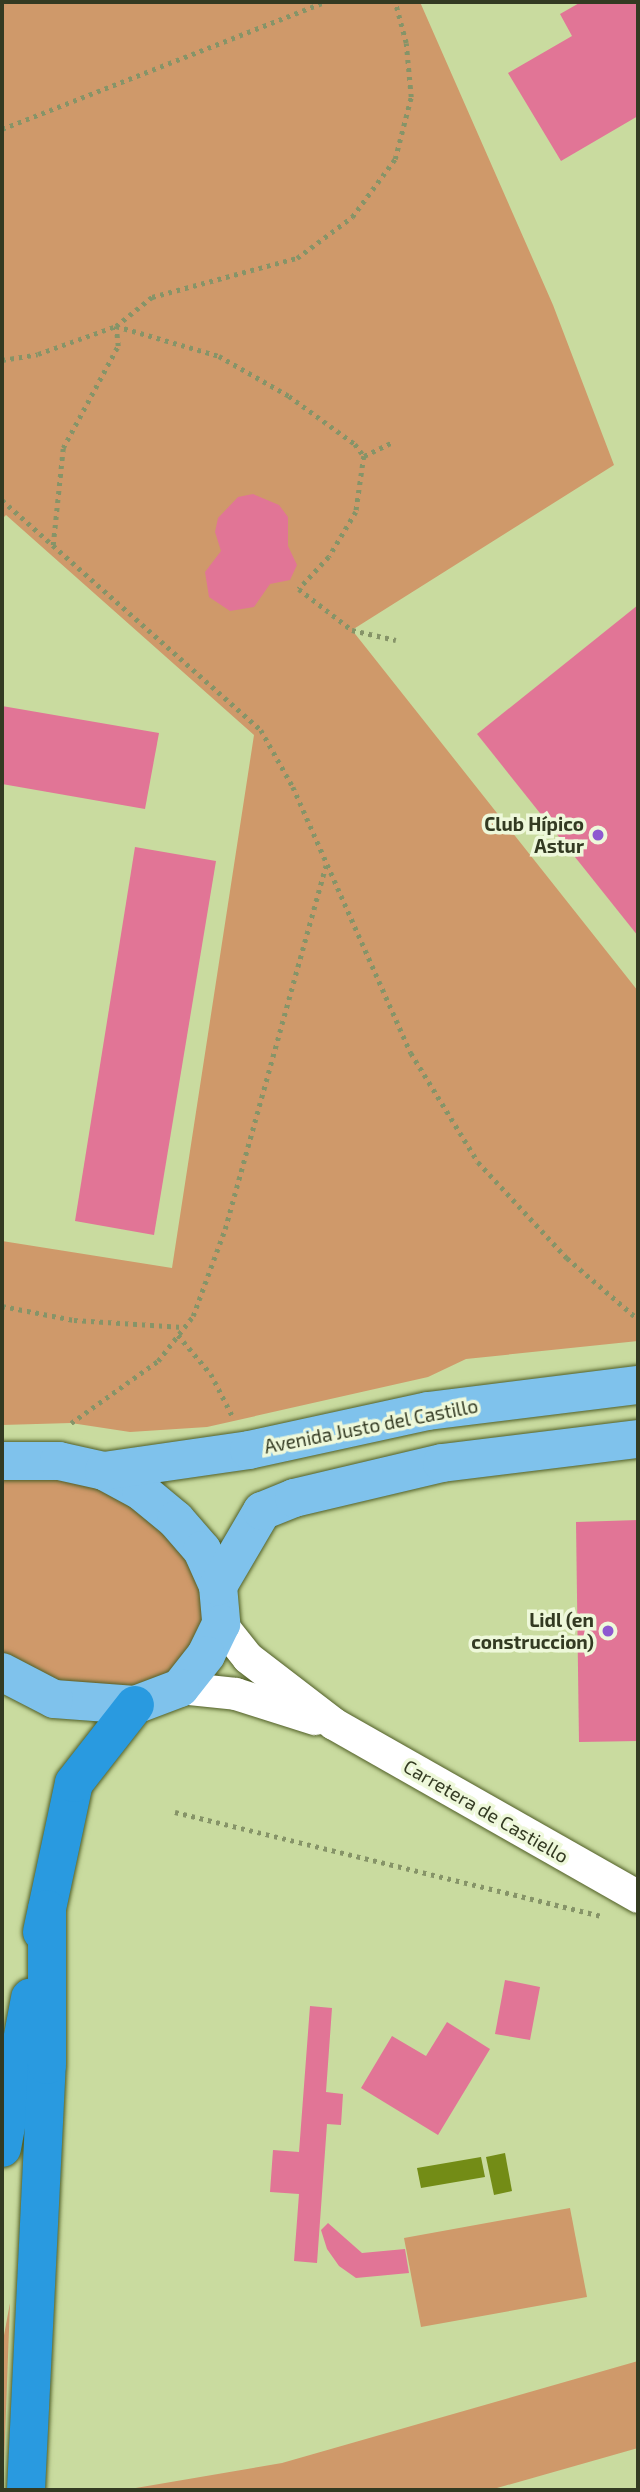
<!DOCTYPE html>
<html>
<head>
<meta charset="utf-8">
<style>
	body { margin:0 }
	#map { position:relative; width:640px; height:2492px; overflow:hidden; background:#c9db9f; font-family:"Exo 2",sans-serif }
	div>[style] { position:absolute }
	[style*='--x'] { left:calc(var(--x)*1px); top:calc(var(--y)*1px); width:calc(var(--w)*1px); rotate:calc(var(--a)*1deg) }
	.green>* { inset:0; background:#cf996a }
	.water>* { inset:0; background:#738c16 }
	.building>* { inset:0; background:#e17596 }
	.path>* { height:4.5px; margin-top:-2.25px; transform-origin:0; background:repeating-linear-gradient(90deg,#869468 0 3.5px,transparent 0 8.5px) }
	.roads { filter:drop-shadow(0 0 2px #505e26) drop-shadow(0 0 2px #505e26) }
	.street>* { height:32px; margin:-16px; padding:0 16px; transform-origin:16px; border-radius:16px; background:#fff }
	.primary>* { height:38px; margin:-19px; padding:0 19px; transform-origin:19px; border-radius:19px; background:#7fc2ec }
	.highway>* { height:38px; margin:-19px; padding:0 19px; transform-origin:19px; border-radius:19px; background:#299ae0 }
	.dots>* { width:19px; height:19px; translate:-50% -50%; box-sizing:border-box; border:4px solid #eef8da; border-radius:50% }
	span { translate:-50% -50%; white-space:nowrap; text-align:center; line-height:1.15; -webkit-text-stroke:7px #eef8da; paint-order:stroke }
	.poi-label { font-size:19px; color:#333a22; font-weight:700 }
	.right { translate:-100% -50%; text-align:right }
	.street-label { font-size:19px; color:#333a22 }
	.frame { position:absolute; inset:0; border:4px solid #333a22; pointer-events:none }
</style>
</head>
<body>
<div id="map">
	<div class="green">
		<i style="clip-path:polygon(2px 2px,420px 2px,553px 305px,614px 465px,352px 630px,638px 991px,638px 1341px,466px 1359px,428px 1377px,207px 1427px,130px 1432px,71px 1423px,2px 1425px,2px 1241px,172px 1268px,254px 735px,6px 515px,2px 519px)"></i>
		<i style="clip-path:polygon(2px 1461px,59px 1461px,176px 1520px,221px 1624px,135px 1705px,2px 1672px)"></i>
		<i style="clip-path:polygon(570px 2208px,587px 2297px,421px 2327px,404px 2238px)"></i>
		<i style="clip-path:polygon(10px 2303px,3px 2490px,2px 2490px,2px 2346px)"></i>
		<i style="clip-path:polygon(638px 2361px,638px 2448px,490px 2490px,124px 2490px,282px 2463px)"></i>
	</div>
	<div class="water">
		<i style="clip-path:polygon(505px 2153px,512px 2191px,494px 2195px,486px 2157px)"></i>
		<i style="clip-path:polygon(481px 2157px,485px 2177px,421px 2188px,417px 2168px)"></i>
	</div>
	<div class="building">
		<i style="clip-path:polygon(581px 2px,638px 2px,638px 116px,561px 161px,508px 73px,572px 36px,560px 14px)"></i>
		<i style="clip-path:polygon(253px 494px,279px 505px,288px 517px,288px 546px,297px 565px,290px 580px,270px 584px,254px 607px,230px 611px,209px 597px,205px 572px,221px 551px,215px 532px,218px 518px,238px 497px)"></i>
		<i style="clip-path:polygon(638px 605px,638px 936px,477px 734px)"></i>
		<i style="clip-path:polygon(2px 706px,159px 733px,145px 809px,2px 784px)"></i>
		<i style="clip-path:polygon(135px 847px,216px 861px,154px 1235px,75px 1221px)"></i>
		<i style="clip-path:polygon(638px 1520px,638px 1741px,579px 1742px,576px 1522px)"></i>
		<i style="clip-path:polygon(505px 1980px,540px 1987px,530px 2040px,495px 2034px)"></i>
		<i style="clip-path:polygon(310px 2006px,332px 2008px,326px 2092px,343px 2094px,341px 2125px,327px 2124px,317px 2263px,294px 2261px,299px 2194px,270px 2192px,273px 2150px,299px 2152px)"></i>
		<i style="clip-path:polygon(447px 2022px,490px 2049px,438px 2135px,361px 2088px,392px 2036px,426px 2056px)"></i>
		<i style="clip-path:polygon(328px 2223px,362px 2253px,405px 2249px,409px 2273px,356px 2278px,339px 2266px,327px 2249px,321px 2230px)"></i>
	</div>
	<div class="path">
		<i style="--x:2;--y:129;--w:347;--a:-21.5"></i>
		<i style="--x:2;--y:360;--w:36;--a:-9"></i>
		<i style="--x:38;--y:354;--w:83;--a:-19.7"></i>
		<i style="--x:116;--y:326;--w:46;--a:-38.9"></i>
		<i style="--x:152;--y:297;--w:150;--a:-15.1"></i>
		<i style="--x:297;--y:258;--w:69;--a:-36.7"></i>
		<i style="--x:352;--y:217;--w:72;--a:-53.4"></i>
		<i style="--x:395;--y:159;--w:64;--a:-75.5"></i>
		<i style="--x:411;--y:97;--w:54;--a:-95.3"></i>
		<i style="--x:406;--y:43;--w:42;--a:-105"></i>
		<i style="--x:364;--y:456;--w:57;--a:98.1"></i>
		<i style="--x:356;--y:512;--w:52;--a:121"></i>
		<i style="--x:329;--y:557;--w:44;--a:133.2"></i>
		<i style="--x:299;--y:589;--w:67;--a:37.7"></i>
		<i style="--x:352;--y:630;--w:45;--a:12.8"></i>
		<i style="--x:2;--y:500;--w:346;--a:41.6"></i>
		<i style="--x:261;--y:730;--w:65;--a:60.7"></i>
		<i style="--x:293;--y:787;--w:291;--a:66.1"></i>
		<i style="--x:411;--y:1053;--w:128;--a:58.4"></i>
		<i style="--x:478;--y:1162;--w:131;--a:47.2"></i>
		<i style="--x:567;--y:1258;--w:94;--a:40.7"></i>
		<i style="--x:53;--y:545;--w:98;--a:-84.1"></i>
		<i style="--x:63;--y:448;--w:116;--a:-61.7"></i>
		<i style="--x:118;--y:346;--w:20;--a:-96"></i>
		<i style="--x:116;--y:326;--w:107;--a:16.2"></i>
		<i style="--x:219;--y:356;--w:81;--a:29.7"></i>
		<i style="--x:289;--y:396;--w:82;--a:36"></i>
		<i style="--x:355;--y:444;--w:15;--a:53"></i>
		<i style="--x:364;--y:456;--w:32;--a:-26"></i>
		<i style="--x:2;--y:1306;--w:73;--a:11"></i>
		<i style="--x:74;--y:1320;--w:109;--a:3.7"></i>
		<i style="--x:178;--y:1335;--w:51;--a:49.8"></i>
		<i style="--x:211;--y:1374;--w:46;--a:62.9"></i>
		<i style="--x:71;--y:1423;--w:107;--a:-35.5"></i>
		<i style="--x:158;--y:1361;--w:57;--a:-52.1"></i>
		<i style="--x:193;--y:1316;--w:93;--a:-69.8"></i>
		<i style="--x:225;--y:1229;--w:377;--a:-74.5"></i>
		<i style="--x:175;--y:1812;--w:439;--a:13.7"></i>
	</div>
	<div class="roads">
		<div class="street">
			<i style="--x:221;--y:1624;--w:43;--a:51.5"></i>
			<i style="--x:248;--y:1658;--w:108;--a:37.5"></i>
			<i style="--x:334;--y:1724;--w:350;--a:29.6"></i>
			<i style="--x:180;--y:1688;--w:56;--a:6.1"></i>
			<i style="--x:236;--y:1694;--w:83;--a:17.6"></i>
		</div>
		<div class="primary">
			<i style="--x:2;--y:1461;--w:57;--a:0"></i>
			<i style="--x:59;--y:1461;--w:46;--a:12.5"></i>
			<i style="--x:104;--y:1471;--w:42;--a:28.4"></i>
			<i style="--x:141;--y:1491;--w:45;--a:39.6"></i>
			<i style="--x:176;--y:1520;--w:40;--a:49"></i>
			<i style="--x:202;--y:1550;--w:39;--a:66"></i>
			<i style="--x:218;--y:1586;--w:38;--a:85"></i>
			<i style="--x:221;--y:1624;--w:34;--a:116"></i>
			<i style="--x:206;--y:1655;--w:42;--a:128.2"></i>
			<i style="--x:180;--y:1688;--w:48;--a:159.3"></i>
			<i style="--x:135;--y:1705;--w:81;--a:-175.8"></i>
			<i style="--x:54;--y:1699;--w:59;--a:-152.6"></i>
			<i style="--x:104;--y:1471;--w:147;--a:-8.2"></i>
			<i style="--x:249;--y:1450;--w:183;--a:-12.3"></i>
			<i style="--x:428;--y:1411;--w:212;--a:-7.1"></i>
			<i style="--x:218;--y:1586;--w:87;--a:-59.6"></i>
			<i style="--x:262;--y:1511;--w:35;--a:-22"></i>
			<i style="--x:294;--y:1498;--w:152;--a:-13.3"></i>
			<i style="--x:442;--y:1463;--w:197;--a:-7"></i>
		</div>
		<div class="highway">
			<i style="--x:42;--y:1932;--w:152;--a:-77.9"></i>
			<i style="--x:74;--y:1783;--w:99;--a:-52"></i>
			<i style="--x:2;--y:2148;--w:153;--a:-79.4"></i>
			<i style="--x:26;--y:2490;--w:426;--a:-87.2"></i>
			<i style="--x:47;--y:2065;--w:156;--a:-90"></i>
		</div>
	</div>
	<div class="dots">
		<i style="left:598px;top:835px;background:#8e58d0"></i>
		<i style="left:608px;top:1631px;background:#8e58d0"></i>
	</div>
	<div class="poi-label">
		<span class="right" style="left:584px;top:835px">Club Hípico<br>Astur</span>
		<span class="right" style="left:594px;top:1631px">Lidl (en<br>construccion)</span>
	</div>
	<div class="street-label">
		<span style="left:371px;top:1426px;rotate:-11deg">Avenida Justo del Castillo</span>
		<span style="left:486px;top:1811px;rotate:30deg">Carretera de Castiello</span>
	</div>
	<div class="frame"></div>
</div>
</body>
</html>
